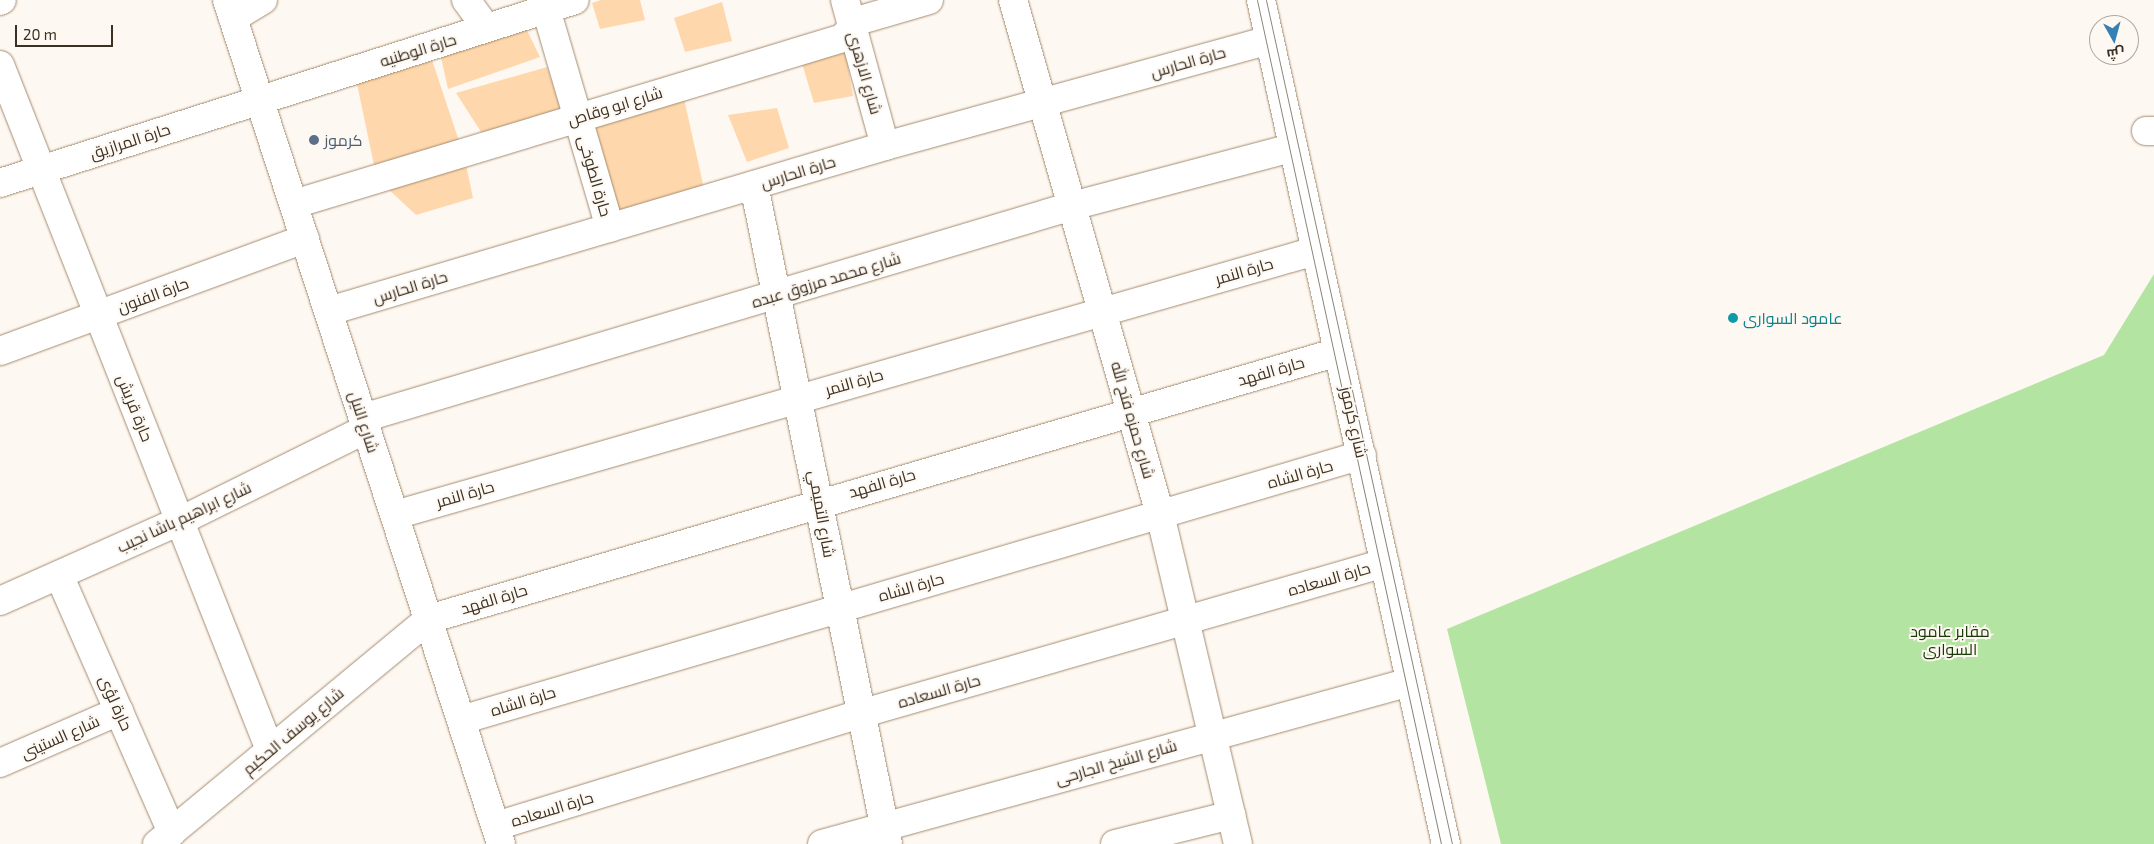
<!DOCTYPE html>
<html>
<head>
<meta charset="utf-8">
<style>
	body { margin:0 }
	#map { position:relative; width:2154px; height:844px; overflow:hidden; background:#fef8f2; font-family:"Exo 2",Cairo,sans-serif }
	div>[style] { position:absolute }
	[style*='--x'] { left:calc(var(--x)*1px); top:calc(var(--y)*1px); width:calc(var(--w)*1px); rotate:calc(var(--a)*1deg) }
	.green>* { inset:0; background:#b3e4a1 }
	.building>* { inset:0; background:#fed8ac }
	.roads { filter:drop-shadow(0 0 1px #a38b6f) drop-shadow(0 0 1px #a38b6f) }
	.minor>* { height:28px; margin:-14px; padding:0 14px; transform-origin:14px; border-radius:14px; background:#fff }
	.tertiary>* { height:28px; margin:-14px; padding:0 14px; transform-origin:14px; border-radius:14px; background:#fff }
	.secondary>* { height:28px; margin:-14px; padding:0 14px; transform-origin:14px; border-radius:14px; background:#fff }
	.tram>* { height:1px; margin:-0.5px; padding:0 0.5px; transform-origin:0.5px; border-radius:0.5px; background:#8b8379 }
	.dots>* { width:14px; height:14px; translate:-50% -50%; box-sizing:border-box; border:2px solid #fef8f2; border-radius:50% }
	span { translate:-50% -50%; white-space:nowrap; text-align:center; line-height:1.15; -webkit-text-stroke:4px #fef8f2; paint-order:stroke }
	.street-label { font-size:16px; color:#3a3024 }
	.service-label { font-size:16px; color:#4e5e75 }
	.left { translate:0 -50%; text-align:left }
	.culture-label { font-size:16px; color:#0d838f }
	.park-label { font-size:16px; color:#183b05 }
	.north { position:absolute; left:2089px; top:15px; width:50px; height:50px; box-sizing:border-box; background:#fef8f2; border:1px solid #b0a8a0; border-radius:50%; rotate:173deg; font-size:14px; font-weight:700; line-height:20px; text-align:center; color:#3a3024 }
	.north::after { content:''; display:block; margin:auto; width:18px; height:22px; background:#3580b4; clip-path:polygon(50% 0,100% 100%,50% 72%,0 100%) }
	.scale { position:absolute; left:15px; top:25px; width:98px; height:22px; box-sizing:border-box; border:2px solid #3a3024; border-top:0; padding-left:6px; font-size:15px; line-height:18px; white-space:nowrap; color:#3a3024; -webkit-text-stroke:4px #fef8f2; paint-order:stroke }
</style>
</head>
<body>
<div id="map">
	<div class="green">
		<i style="clip-path:polygon(2154px 274px,2154px 844px,1501px 844px,1447px 629px,2104px 355px)"></i>
	</div>
	<div class="building">
		<i style="clip-path:polygon(601px 0,640px 0,645px 20px,600px 29px,592px 3px)"></i>
		<i style="clip-path:polygon(722px 2px,732px 41px,685px 52px,674px 18px)"></i>
		<i style="clip-path:polygon(522px 20px,540px 57px,448px 89px,440px 53px)"></i>
		<i style="clip-path:polygon(844px 44px,853px 96px,814px 103px,800px 57px)"></i>
		<i style="clip-path:polygon(432px 60px,461px 147px,375px 170px,356px 79px)"></i>
		<i style="clip-path:polygon(547px 67px,563px 115px,485px 138px,456px 93px)"></i>
		<i style="clip-path:polygon(683px 94px,705px 193px,615px 217px,589px 123px)"></i>
		<i style="clip-path:polygon(777px 108px,789px 148px,747px 162px,728px 115px)"></i>
		<i style="clip-path:polygon(464px 155px,473px 198px,416px 215px,386px 187px)"></i>
	</div>
	<div class="roads">
		<div class="minor">
			<i style="--x:466;--y:0;--w:34;--a:54"></i>
			<i style="--x:845;--y:0;--w:151;--a:74.7"></i>
			<i style="--x:1013;--y:0;--w:535;--a:74.04"></i>
			<i style="--x:1160;--y:514;--w:339;--a:76.7"></i>
			<i style="--x:0;--y:1;--w:2;--a:-27"></i>
			<i style="--x:546;--y:9;--w:228;--a:73.7"></i>
			<i style="--x:233;--y:18;--w:35;--a:-31"></i>
			<i style="--x:0;--y:65;--w:736;--a:68.49"></i>
			<i style="--x:2146;--y:131;--w:8;--a:0"></i>
			<i style="--x:0;--y:183;--w:603;--a:-17.65"></i>
			<i style="--x:754;--y:185;--w:672;--a:78.51"></i>
			<i style="--x:294;--y:204;--w:574;--a:-16.82"></i>
			<i style="--x:843;--y:38;--w:22;--a:-51"></i>
			<i style="--x:857;--y:21;--w:75;--a:-16.3"></i>
			<i style="--x:329;--y:311;--w:580;--a:-16.53"></i>
			<i style="--x:885;--y:146;--w:398;--a:-15.4"></i>
			<i style="--x:0;--y:351;--w:325;--a:-20.2"></i>
			<i style="--x:363;--y:418;--w:740;--a:-16.65"></i>
			<i style="--x:1072;--y:206;--w:227;--a:-14.8"></i>
			<i style="--x:395;--y:515;--w:957;--a:-16.01"></i>
			<i style="--x:59;--y:575;--w:281;--a:66.3"></i>
			<i style="--x:0;--y:601;--w:197;--a:-24"></i>
			<i style="--x:180;--y:521;--w:208;--a:-26.3"></i>
			<i style="--x:461;--y:720;--w:939;--a:-16.39"></i>
			<i style="--x:0;--y:763;--w:130;--a:-23.6"></i>
			<i style="--x:496;--y:826;--w:381;--a:-17.1"></i>
			<i style="--x:860;--y:714;--w:546;--a:-16.05"></i>
			<i style="--x:157;--y:844;--w:353;--a:-39.6"></i>
			<i style="--x:429;--y:619;--w:947;--a:-16.37"></i>
			<i style="--x:822;--y:844;--w:610;--a:-15.4"></i>
			<i style="--x:1115;--y:844;--w:120;--a:-14"></i>
		</div>
		<div class="tertiary">
			<i style="--x:227;--y:0;--w:887;--a:72.01"></i>
		</div>
		<div class="secondary">
			<i style="--x:1261;--y:0;--w:864;--a:77.64"></i>
		</div>
	</div>
	<div class="tram">
		<i style="--x:1257;--y:0;--w:864;--a:77.7"></i>
		<i style="--x:1266;--y:0;--w:864;--a:77.57"></i>
	</div>
	<div class="dots">
		<i style="left:314px;top:140px;background:#5c6f8a"></i>
		<i style="left:1733px;top:318px;background:#0f9aa8"></i>
	</div>
	<div class="street-label">
		<span style="left:418px;top:50px;rotate:-17deg">حارة الوطنيه</span>
		<span style="left:1188px;top:62px;rotate:-16deg">حارة الحارس</span>
		<span style="left:865px;top:73px;rotate:74deg">شارع الازهرى</span>
		<span style="left:615px;top:106px;rotate:-17deg">شارع ابو وقاص</span>
		<span style="left:130px;top:141px;rotate:-18deg">حارة المرازيق</span>
		<span style="left:798px;top:172px;rotate:-17deg">حارة الحارس</span>
		<span style="left:595px;top:176px;rotate:74deg">حارة الطوخى</span>
		<span style="left:1244px;top:271px;rotate:-16deg">حارة النمر</span>
		<span style="left:826px;top:280px;rotate:-17deg">شارع محمد مرزوق عبده</span>
		<span style="left:410px;top:287px;rotate:-17deg">حارة الحارس</span>
		<span style="left:153px;top:295px;rotate:-20deg">حارة الفنون</span>
		<span style="left:1271px;top:371px;rotate:-16deg">حارة الفهد</span>
		<span style="left:854px;top:382px;rotate:-16deg">حارة النمر</span>
		<span style="left:135px;top:408px;rotate:68deg">حارة قريش</span>
		<span style="left:1133px;top:420px;rotate:74deg">شارع حمزه فتح الله</span>
		<span style="left:364px;top:422px;rotate:72deg">شارع النيل</span>
		<span style="left:1354px;top:422px;rotate:77deg">شارع كرموز</span>
		<span style="left:1300px;top:474px;rotate:-16deg">حارة الشاه</span>
		<span style="left:882px;top:483px;rotate:-16deg">حارة الفهد</span>
		<span style="left:465px;top:494px;rotate:-16deg">حارة النمر</span>
		<span style="left:822px;top:514px;rotate:80deg">شارع التميمي</span>
		<span style="left:184px;top:517px;rotate:-25deg">شارع ابراهيم باشا نجيب</span>
		<span style="left:1329px;top:579px;rotate:-16deg">حارة السعاده</span>
		<span style="left:911px;top:587px;rotate:-16deg">حارة الشاه</span>
		<span style="left:494px;top:599px;rotate:-17deg">حارة الفهد</span>
		<span style="left:939px;top:691px;rotate:-16deg">حارة السعاده</span>
		<span style="left:523px;top:701px;rotate:-17deg">حارة الشاه</span>
		<span style="left:116px;top:703px;rotate:66deg">حارة لؤى</span>
		<span style="left:293px;top:731px;rotate:-40deg">شارع يوسف الحكيم</span>
		<span style="left:60px;top:737px;rotate:-24deg">شارع الستينى</span>
		<span style="left:1116px;top:762px;rotate:-16deg">شارع الشيخ الجارحى</span>
		<span style="left:552px;top:809px;rotate:-17deg">حارة السعاده</span>
	</div>
	<div class="service-label">
		<span class="left" style="left:324px;top:140px">كرموز</span>
	</div>
	<div class="culture-label">
		<span class="left" style="left:1743px;top:318px">عامود السوارى</span>
	</div>
	<div class="park-label">
		<span style="left:1950px;top:640px">مقابر عامود<br>السوارى</span>
	</div>
	<div class="north">ش</div>
	<div class="scale">20 m</div>
</div>
</body>
</html>
